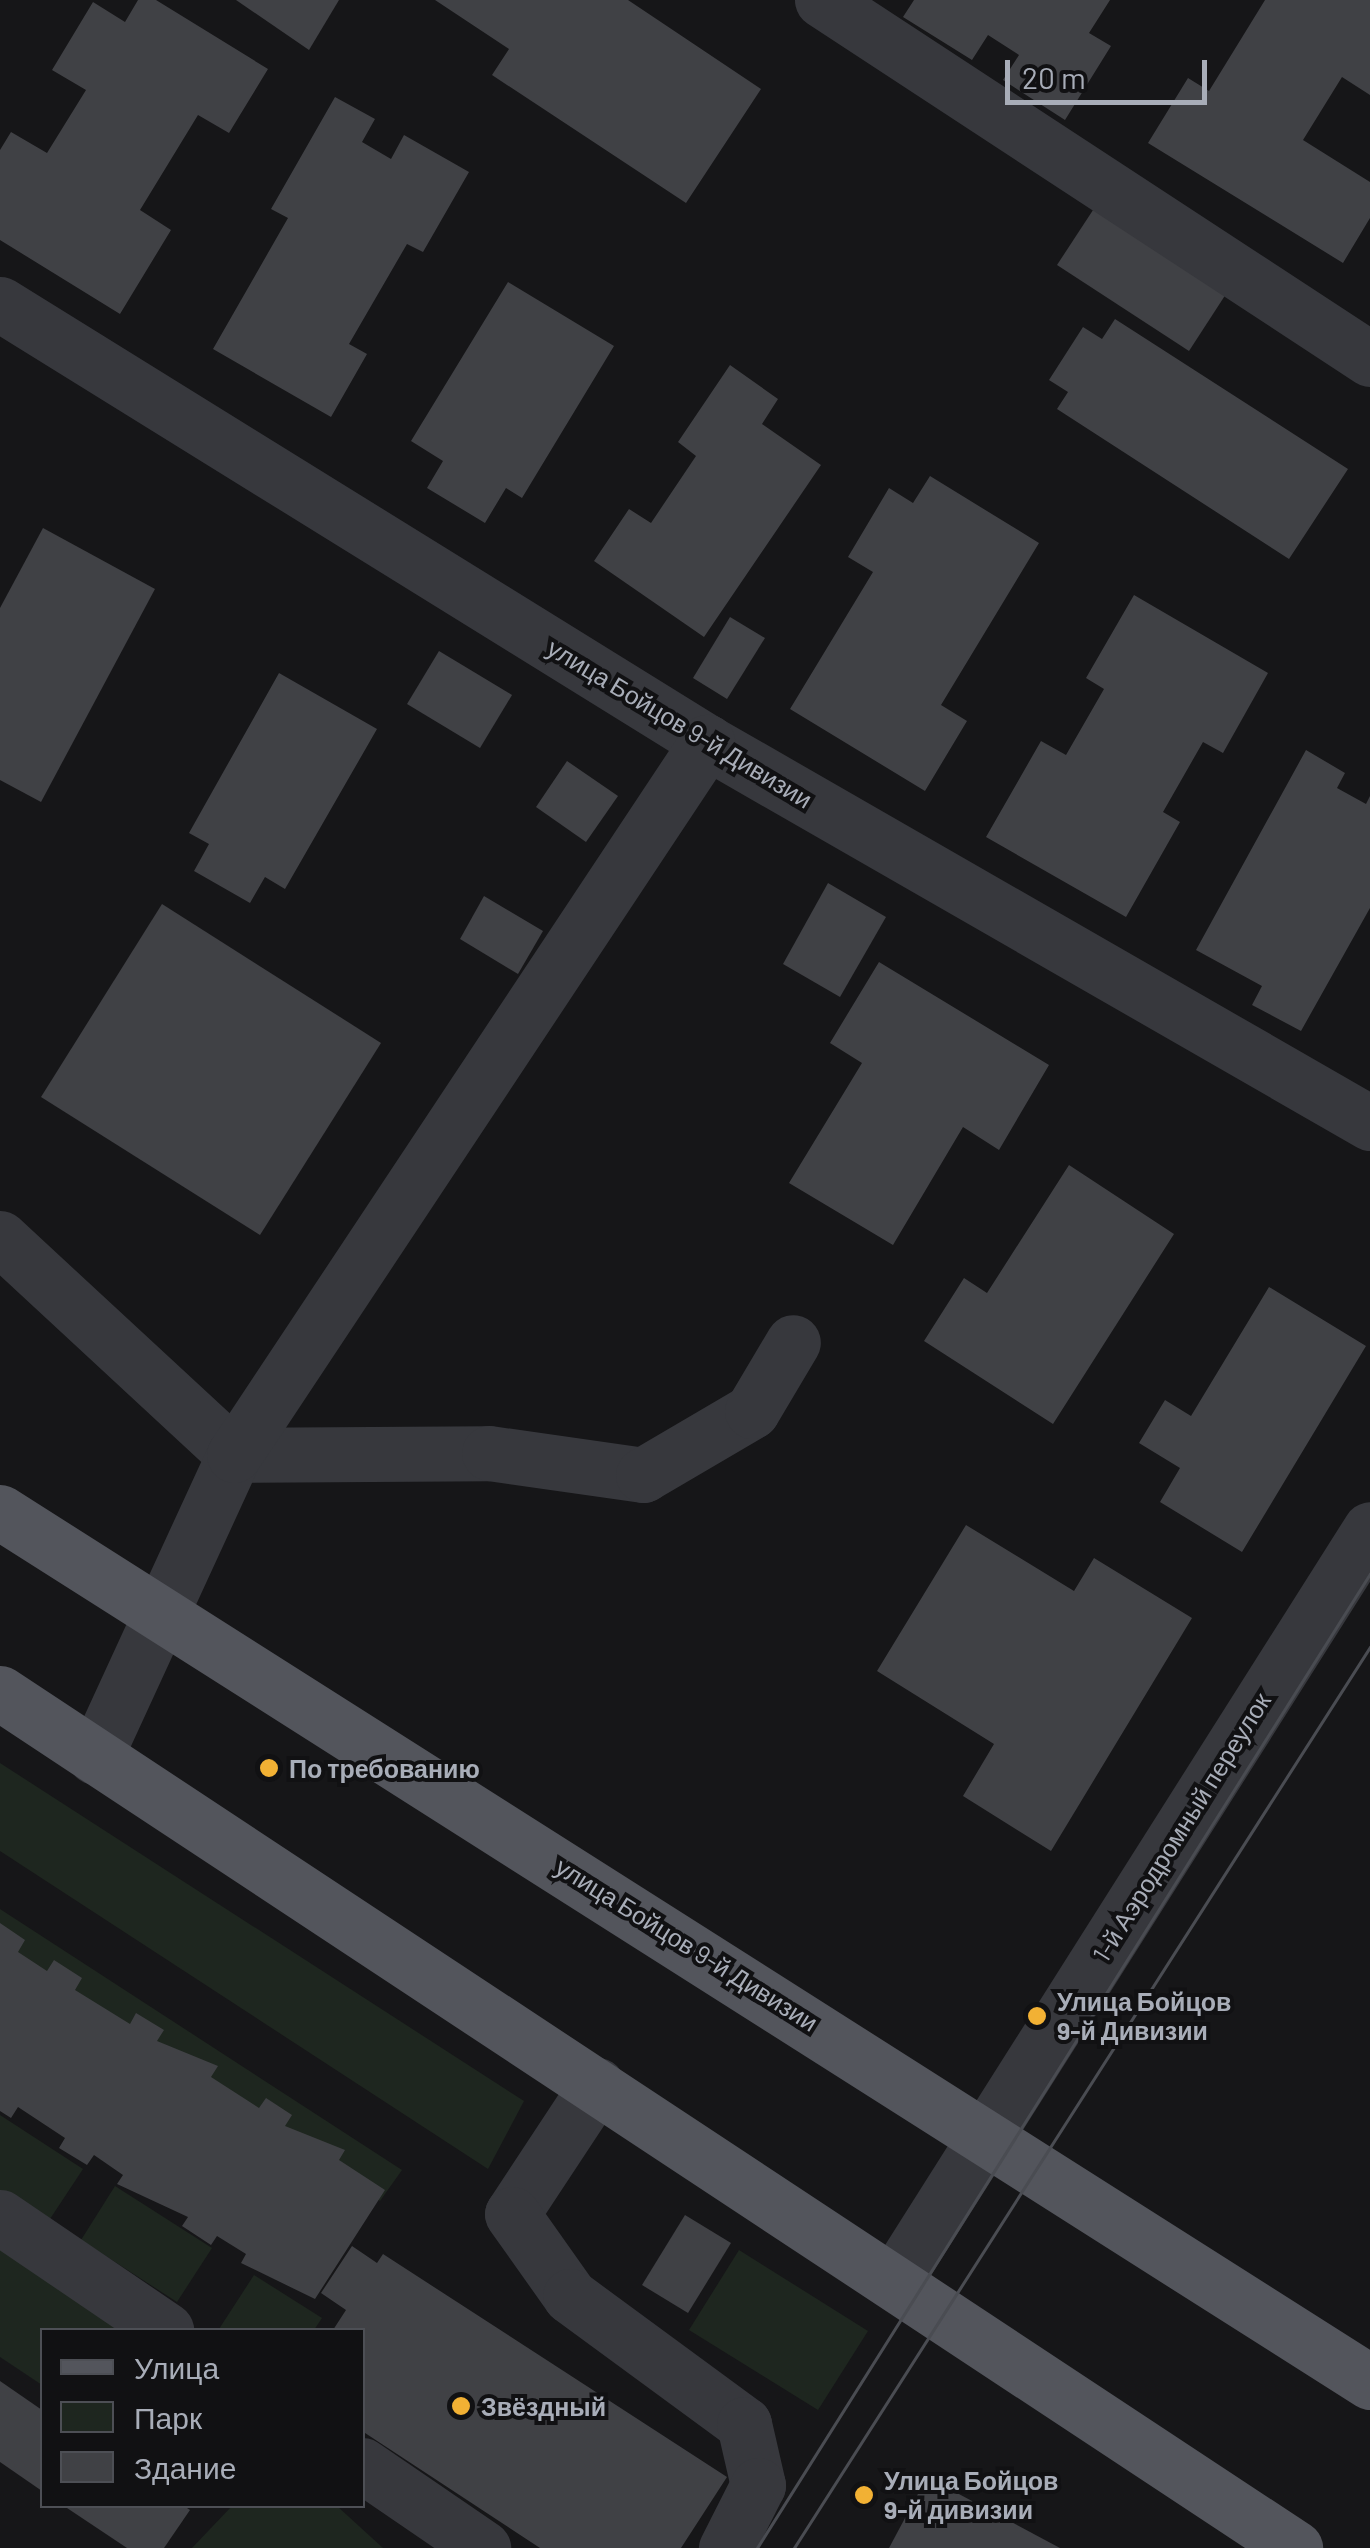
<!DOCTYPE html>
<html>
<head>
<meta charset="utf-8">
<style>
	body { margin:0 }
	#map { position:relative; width:1370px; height:2548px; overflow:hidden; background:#161618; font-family:Barlow,sans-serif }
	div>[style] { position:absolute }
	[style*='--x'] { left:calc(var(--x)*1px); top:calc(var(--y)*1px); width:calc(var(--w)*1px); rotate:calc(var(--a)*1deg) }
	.green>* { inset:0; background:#1e261f }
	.building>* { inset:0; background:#404145 }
	.minor>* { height:55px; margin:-27.5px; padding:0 27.5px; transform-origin:27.5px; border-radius:27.5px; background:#37383d }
	.major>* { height:55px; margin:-27.5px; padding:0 27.5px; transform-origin:27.5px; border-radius:27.5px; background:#53555c }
	.tram>* { height:2.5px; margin:-1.25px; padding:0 1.25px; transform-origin:1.25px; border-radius:1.25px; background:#4a4c52 }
	.dots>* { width:28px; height:28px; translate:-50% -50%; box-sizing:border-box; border:5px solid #111113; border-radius:50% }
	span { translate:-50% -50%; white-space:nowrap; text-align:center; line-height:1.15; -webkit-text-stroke:8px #111113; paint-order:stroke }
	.street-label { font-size:25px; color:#a8adb8 }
	.poi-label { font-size:25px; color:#a8adb8; font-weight:700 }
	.left { translate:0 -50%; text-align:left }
	.legend { position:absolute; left:40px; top:2328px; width:325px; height:180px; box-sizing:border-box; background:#111113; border:2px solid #4d4f55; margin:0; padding:12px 18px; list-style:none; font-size:30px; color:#a8adb8 }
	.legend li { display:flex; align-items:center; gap:20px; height:50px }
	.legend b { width:50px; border:2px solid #4d4f55 }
	.scale { position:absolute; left:1005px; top:60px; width:202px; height:45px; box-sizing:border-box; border:5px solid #a8adb8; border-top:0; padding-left:12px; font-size:30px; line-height:35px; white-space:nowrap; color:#a8adb8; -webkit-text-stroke:8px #111113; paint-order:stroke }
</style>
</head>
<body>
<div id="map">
	<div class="green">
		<i style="clip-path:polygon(0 1763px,524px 2101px,488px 2169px,0 1851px)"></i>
		<i style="clip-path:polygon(0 1909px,402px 2170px,380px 2201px,0 1949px)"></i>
		<i style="clip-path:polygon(0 2115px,83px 2169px,48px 2222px,0 2191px)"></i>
		<i style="clip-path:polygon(115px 2186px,212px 2248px,177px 2302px,81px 2240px)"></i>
		<i style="clip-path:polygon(0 2246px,139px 2330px,42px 2330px,42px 2385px,0 2357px)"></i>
		<i style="clip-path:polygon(739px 2250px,868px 2331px,818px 2410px,689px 2330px)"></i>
		<i style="clip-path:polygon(254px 2275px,322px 2318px,314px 2330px,219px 2329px)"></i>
		<i style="clip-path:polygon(232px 2506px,337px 2506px,383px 2548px,192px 2548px)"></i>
	</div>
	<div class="building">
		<i style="clip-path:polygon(138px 0,156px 0,268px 69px,229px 133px,198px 115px,140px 210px,171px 230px,120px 314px,0 240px,0 150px,11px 132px,47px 153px,86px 90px,52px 70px,93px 2px,125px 22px)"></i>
		<i style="clip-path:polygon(236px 0,339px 0,309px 50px)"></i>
		<i style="clip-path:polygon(435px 0,628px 0,761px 89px,686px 203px,492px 75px,509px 49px)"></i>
		<i style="clip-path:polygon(914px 0,1110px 0,1089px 33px,1111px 46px,1065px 120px,1003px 80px,1019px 55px,988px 35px,972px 60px,903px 17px)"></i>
		<i style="clip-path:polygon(1265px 0,1370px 0,1370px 95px,1342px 77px,1303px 140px,1370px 182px,1370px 218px,1343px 263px,1148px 143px,1188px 78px,1209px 91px)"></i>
		<i style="clip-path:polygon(335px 97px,375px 119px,362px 142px,391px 159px,404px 135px,469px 172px,423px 252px,407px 244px,349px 344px,367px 354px,331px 417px,213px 349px,288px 218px,271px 209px)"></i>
		<i style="clip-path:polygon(1095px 207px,1226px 294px,1189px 351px,1057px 265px)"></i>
		<i style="clip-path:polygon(508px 282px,614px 346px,522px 498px,506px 488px,485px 523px,427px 488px,443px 461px,411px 441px)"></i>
		<i style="clip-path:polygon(1115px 319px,1348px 469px,1289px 559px,1057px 409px,1068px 392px,1049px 380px,1083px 327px,1102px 339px)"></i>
		<i style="clip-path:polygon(730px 365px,778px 399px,762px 424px,821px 465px,704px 637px,594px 561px,629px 509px,651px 523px,696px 456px,678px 442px)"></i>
		<i style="clip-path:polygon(930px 476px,1039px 543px,941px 705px,967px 721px,925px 791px,790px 709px,873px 572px,848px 557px,889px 488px,913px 503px)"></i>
		<i style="clip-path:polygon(43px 528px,155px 589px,41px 802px,0 780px,0 608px)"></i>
		<i style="clip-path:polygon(1134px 595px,1268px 673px,1223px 753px,1203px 742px,1163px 812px,1180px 822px,1126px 917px,986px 837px,1041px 741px,1066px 755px,1104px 689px,1086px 678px)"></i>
		<i style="clip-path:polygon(730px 617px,765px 638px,727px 699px,693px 678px)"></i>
		<i style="clip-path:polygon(439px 651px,512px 695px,480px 748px,407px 704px)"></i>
		<i style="clip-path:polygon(279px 673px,377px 729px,285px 889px,265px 877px,250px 903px,194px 871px,209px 844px,189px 833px)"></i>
		<i style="clip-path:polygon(1306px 750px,1345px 773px,1337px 788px,1366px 804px,1370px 796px,1370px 908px,1301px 1031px,1252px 1005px,1262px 986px,1196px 950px)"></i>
		<i style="clip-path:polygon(567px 761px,618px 796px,586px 842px,536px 807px)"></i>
		<i style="clip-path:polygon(828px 883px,886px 917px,840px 997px,783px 964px)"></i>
		<i style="clip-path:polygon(484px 896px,543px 931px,518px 974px,460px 939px)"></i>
		<i style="clip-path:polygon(162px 904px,381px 1043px,260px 1235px,41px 1097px)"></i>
		<i style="clip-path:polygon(879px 962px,1049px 1065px,999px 1150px,963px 1127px,893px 1245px,789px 1183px,862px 1063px,830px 1043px)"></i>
		<i style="clip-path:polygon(1069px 1165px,1174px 1234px,1053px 1424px,924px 1341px,964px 1278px,987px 1293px)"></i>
		<i style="clip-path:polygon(1269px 1287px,1366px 1346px,1242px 1552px,1160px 1502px,1180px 1468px,1139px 1443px,1165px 1400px,1191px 1416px)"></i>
		<i style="clip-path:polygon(966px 1525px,1074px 1591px,1094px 1558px,1192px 1618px,1051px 1851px,963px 1796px,994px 1744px,877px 1671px)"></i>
		<i style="clip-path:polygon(0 1923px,25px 1940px,18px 1952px,47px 1971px,54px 1960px,82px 1978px,75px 1990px,130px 2024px,136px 2013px,164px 2030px,157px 2041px,218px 2066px,211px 2077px,259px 2108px,266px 2098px,292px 2115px,285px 2126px,345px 2150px,339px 2160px,385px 2190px,315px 2299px,241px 2263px,246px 2254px,217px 2236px,211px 2245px,182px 2226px,188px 2217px,117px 2184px,123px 2175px,94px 2155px,87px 2165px,59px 2148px,65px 2138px,18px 2107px,11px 2118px,0 2111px)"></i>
		<i style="clip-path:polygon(685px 2215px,731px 2243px,688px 2313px,642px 2285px)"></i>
		<i style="clip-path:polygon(352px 2246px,377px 2263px,383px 2254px,727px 2477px,681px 2548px,540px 2548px,362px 2431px,362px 2330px,333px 2330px,346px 2310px,321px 2293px)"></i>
		<i style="clip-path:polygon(0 2381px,42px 2410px,42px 2491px,0 2462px)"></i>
		<i style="clip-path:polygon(927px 2477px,1060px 2548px,889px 2548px)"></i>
		<i style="clip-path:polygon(64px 2506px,184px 2506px,190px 2510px,164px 2548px,127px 2548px)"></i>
	</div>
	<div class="minor">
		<i style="--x:822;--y:0;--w:655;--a:33.23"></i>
		<i style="--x:0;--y:304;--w:832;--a:31.78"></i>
		<i style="--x:707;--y:742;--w:765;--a:29.88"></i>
		<i style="--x:0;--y:1238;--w:319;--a:42.8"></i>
		<i style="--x:234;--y:1455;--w:255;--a:-0.4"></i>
		<i style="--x:489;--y:1453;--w:156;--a:8.1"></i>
		<i style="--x:643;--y:1475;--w:126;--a:-30.4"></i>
		<i style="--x:752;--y:1411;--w:80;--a:-59.3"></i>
		<i style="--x:95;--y:1757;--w:332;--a:-65.3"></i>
		<i style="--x:234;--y:1455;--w:856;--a:-56.44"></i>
		<i style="--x:597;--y:2085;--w:154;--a:123.4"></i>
		<i style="--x:512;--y:2214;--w:100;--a:54.7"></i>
		<i style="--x:570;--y:2296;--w:216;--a:36.3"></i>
		<i style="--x:744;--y:2424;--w:63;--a:77.1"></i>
		<i style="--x:758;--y:2485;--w:71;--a:116.9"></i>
		<i style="--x:0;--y:2217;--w:201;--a:34.2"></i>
		<i style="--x:896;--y:2278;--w:886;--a:-57.67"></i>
		<i style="--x:362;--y:2465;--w:147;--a:34.4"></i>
	</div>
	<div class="major">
		<i style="--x:0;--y:1512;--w:1623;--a:32.42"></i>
		<i style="--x:0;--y:1693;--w:1552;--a:33.43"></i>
	</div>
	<div class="tram">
		<i style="--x:757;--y:2548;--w:1151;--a:-57.82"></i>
		<i style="--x:794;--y:2548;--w:1069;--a:-57.41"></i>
	</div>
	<div class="dots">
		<i style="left:269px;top:1768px;background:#f2b134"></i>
		<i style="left:1037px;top:2016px;background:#f2b134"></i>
		<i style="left:461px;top:2406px;background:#f2b134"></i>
		<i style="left:864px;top:2495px;background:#f2b134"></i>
	</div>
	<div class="street-label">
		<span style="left:680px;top:723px;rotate:31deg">улица Бойцов 9-й Дивизии</span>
		<span style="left:1181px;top:1827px;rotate:-58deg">1-й Аэродромный переулок</span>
		<span style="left:687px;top:1944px;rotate:32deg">улица Бойцов 9-й Дивизии</span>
	</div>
	<div class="poi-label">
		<span class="left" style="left:289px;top:1768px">По требованию</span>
		<span class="left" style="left:1057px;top:2016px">Улица Бойцов<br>9-й Дивизии</span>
		<span class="left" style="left:481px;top:2406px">Звёздный</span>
		<span class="left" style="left:884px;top:2495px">Улица Бойцов<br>9-й дивизии</span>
	</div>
	<ul class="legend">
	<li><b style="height:12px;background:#53555c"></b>Улица</li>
	<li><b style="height:28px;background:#1e261f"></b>Парк</li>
	<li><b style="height:28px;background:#404145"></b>Здание</li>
	</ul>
	<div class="scale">20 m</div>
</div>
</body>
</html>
